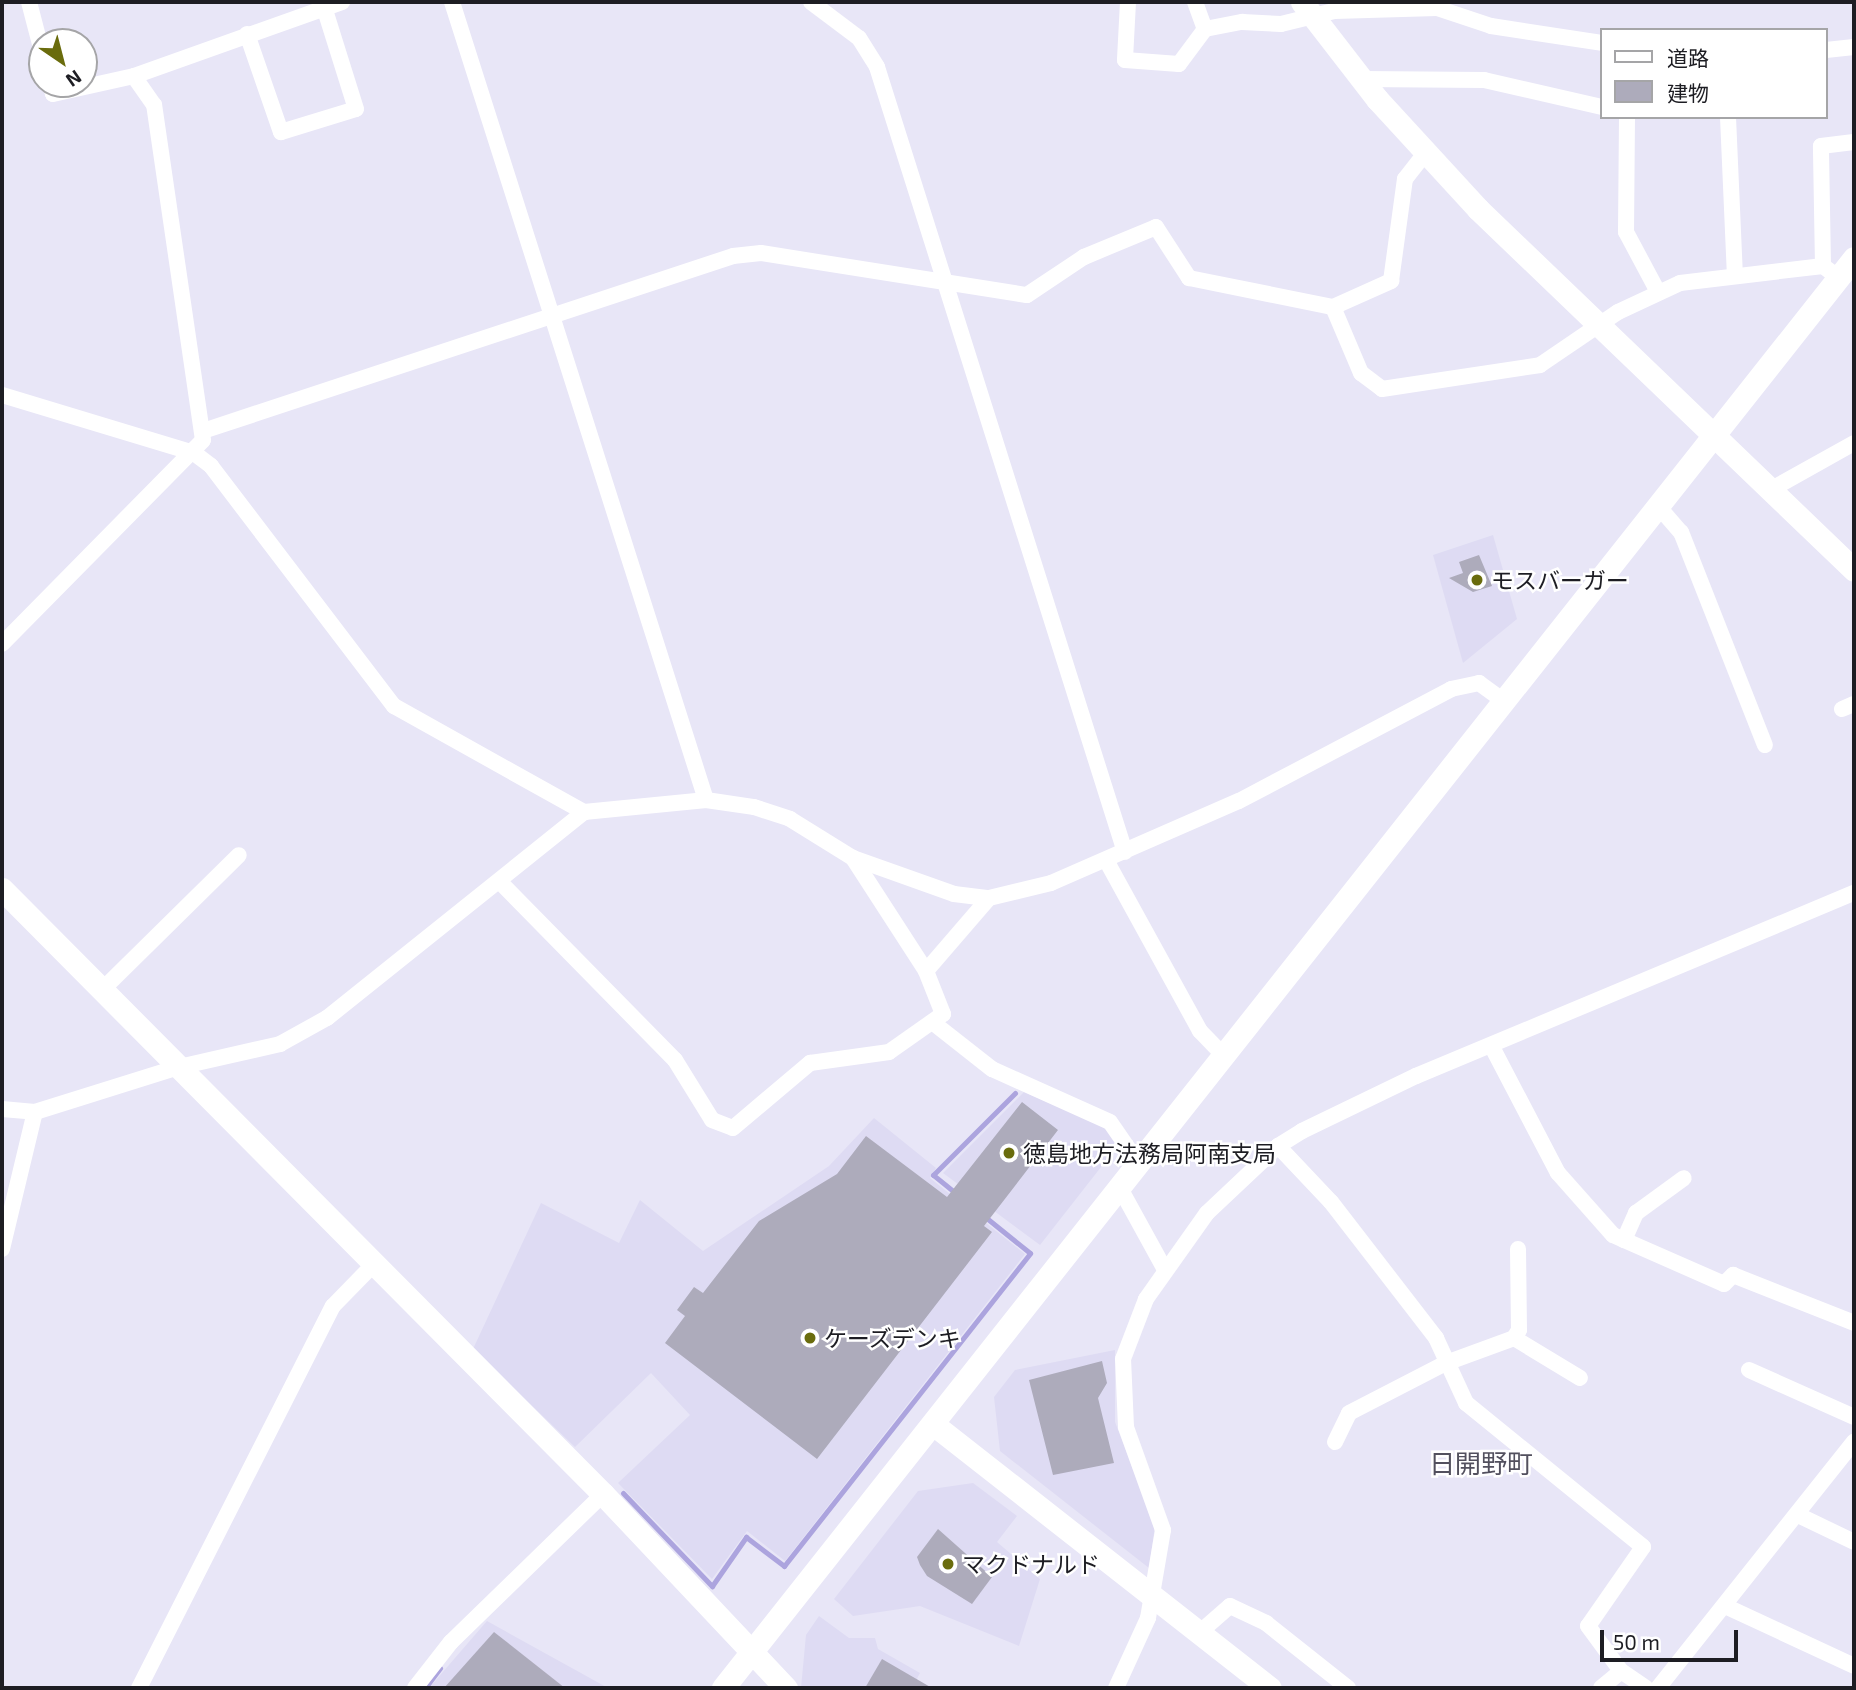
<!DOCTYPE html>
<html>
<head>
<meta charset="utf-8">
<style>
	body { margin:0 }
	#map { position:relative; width:1856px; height:1690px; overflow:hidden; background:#e8e6f7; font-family:"Exo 2","Noto Sans JP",sans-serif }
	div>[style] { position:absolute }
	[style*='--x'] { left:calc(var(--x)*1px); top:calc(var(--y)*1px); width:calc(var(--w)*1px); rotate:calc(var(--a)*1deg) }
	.built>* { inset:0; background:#dedbf3 }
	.stream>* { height:5px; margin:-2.5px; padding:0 2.5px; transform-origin:2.5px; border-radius:2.5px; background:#aca4de }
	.building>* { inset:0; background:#adabbb }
	.street>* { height:16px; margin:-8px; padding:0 8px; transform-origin:8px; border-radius:8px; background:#fff }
	.secondary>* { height:23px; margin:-11.5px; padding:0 11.5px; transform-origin:11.5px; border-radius:11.5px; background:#fff }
	.dots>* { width:19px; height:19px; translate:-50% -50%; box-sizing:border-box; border:4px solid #fff; border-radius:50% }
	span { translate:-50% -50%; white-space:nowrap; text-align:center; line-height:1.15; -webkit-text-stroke:5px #fff; paint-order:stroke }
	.poi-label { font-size:23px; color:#1d1d23 }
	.left { translate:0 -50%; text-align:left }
	.quarter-label { font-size:26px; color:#52505e }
	.frame { position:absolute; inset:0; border:4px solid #1d1d23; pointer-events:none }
	.legend { position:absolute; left:1600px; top:28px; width:228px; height:91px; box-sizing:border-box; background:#fff; border:2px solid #a5a5a7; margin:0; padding:9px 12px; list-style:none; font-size:21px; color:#1d1d23 }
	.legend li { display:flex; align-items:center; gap:14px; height:35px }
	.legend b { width:35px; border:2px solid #a5a5a7 }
	.north { position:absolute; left:28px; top:28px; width:70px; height:70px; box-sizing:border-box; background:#fff; border:2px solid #a5a5a7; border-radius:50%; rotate:145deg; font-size:19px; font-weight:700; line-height:28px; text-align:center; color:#1d1d23 }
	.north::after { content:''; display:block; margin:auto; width:24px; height:32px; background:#6a6c0d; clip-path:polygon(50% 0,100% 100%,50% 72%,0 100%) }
	.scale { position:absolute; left:1600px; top:1630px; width:138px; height:32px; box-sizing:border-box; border:4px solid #1d1d23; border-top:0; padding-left:9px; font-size:21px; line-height:24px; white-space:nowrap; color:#1d1d23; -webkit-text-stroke:5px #fff; paint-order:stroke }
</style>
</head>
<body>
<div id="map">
	<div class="built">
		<i style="clip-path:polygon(1493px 535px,1517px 619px,1463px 663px,1433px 555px)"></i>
		<i style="clip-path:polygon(1024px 1092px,1107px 1128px,1119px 1144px,1040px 1245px,943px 1173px)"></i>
		<i style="clip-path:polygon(874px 1118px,936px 1168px,930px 1178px,1025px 1254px,785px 1561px,747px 1531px,712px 1579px,618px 1483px,690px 1415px,651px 1373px,575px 1447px,473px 1349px,541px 1203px,619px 1243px,640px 1200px,703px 1251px,829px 1166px)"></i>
		<i style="clip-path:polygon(1115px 1350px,1115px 1422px,1155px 1526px,1149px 1568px,1000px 1451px,994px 1397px,1015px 1370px)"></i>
		<i style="clip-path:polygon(973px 1483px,1017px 1516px,997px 1542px,1040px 1579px,1019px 1646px,920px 1606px,853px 1616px,834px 1599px,918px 1491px)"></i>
		<i style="clip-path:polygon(819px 1616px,849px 1638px,875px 1638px,878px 1649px,920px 1673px,912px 1688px,801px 1688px,806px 1635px)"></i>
		<i style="clip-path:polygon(487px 1621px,608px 1688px,429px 1688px)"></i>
	</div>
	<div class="stream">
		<i style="--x:958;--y:1195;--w:32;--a:-141"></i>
		<i style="--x:933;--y:1175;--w:116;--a:-45"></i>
		<i style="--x:623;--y:1493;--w:129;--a:46.3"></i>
		<i style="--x:712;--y:1586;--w:60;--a:-55.2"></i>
		<i style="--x:746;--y:1537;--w:48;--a:37.3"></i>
		<i style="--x:784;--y:1566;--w:398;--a:-51.8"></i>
		<i style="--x:1030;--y:1253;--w:59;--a:-141.2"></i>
		<i style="--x:425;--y:1688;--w:25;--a:-53"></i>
	</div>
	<div class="building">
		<i style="clip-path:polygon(1479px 555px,1492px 586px,1473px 592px,1449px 578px,1463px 573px,1459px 562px)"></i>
		<i style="clip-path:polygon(1022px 1102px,1058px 1130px,984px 1226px,992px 1232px,817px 1459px,665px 1343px,685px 1316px,677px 1310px,694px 1287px,703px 1293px,759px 1221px,837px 1174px,866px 1136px,947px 1197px)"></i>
		<i style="clip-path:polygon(1102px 1361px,1107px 1383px,1098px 1398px,1114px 1463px,1053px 1475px,1029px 1380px)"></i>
		<i style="clip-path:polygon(938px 1529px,992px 1577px,972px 1604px,927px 1576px,920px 1565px,917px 1557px)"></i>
		<i style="clip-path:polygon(494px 1632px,565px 1688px,444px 1688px)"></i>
		<i style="clip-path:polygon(882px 1659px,932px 1688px,865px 1688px)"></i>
	</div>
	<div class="street">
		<i style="--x:29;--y:2;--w:52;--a:75.4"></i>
		<i style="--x:452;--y:2;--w:837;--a:72.34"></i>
		<i style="--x:811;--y:2;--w:60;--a:36.9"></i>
		<i style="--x:859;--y:38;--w:34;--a:58"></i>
		<i style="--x:877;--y:67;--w:823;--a:72.47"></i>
		<i style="--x:1128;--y:2;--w:58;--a:93"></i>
		<i style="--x:1125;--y:60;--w:54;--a:4.2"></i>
		<i style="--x:1179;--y:64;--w:44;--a:-53.4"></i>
		<i style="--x:1205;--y:29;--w:38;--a:-11"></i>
		<i style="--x:1242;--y:22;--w:39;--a:3"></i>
		<i style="--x:1281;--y:24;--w:55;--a:-13.8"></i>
		<i style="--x:1334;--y:11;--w:103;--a:-1.7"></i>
		<i style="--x:1437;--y:8;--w:57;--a:18.4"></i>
		<i style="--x:1491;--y:26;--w:112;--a:8.7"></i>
		<i style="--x:1195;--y:2;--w:29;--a:70"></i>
		<i style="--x:247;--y:34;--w:104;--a:70.9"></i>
		<i style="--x:281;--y:132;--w:78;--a:-17"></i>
		<i style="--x:356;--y:109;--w:104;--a:-107.4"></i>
		<i style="--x:1826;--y:50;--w:28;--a:-6"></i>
		<i style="--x:1362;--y:79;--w:122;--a:0.5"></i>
		<i style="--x:1484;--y:80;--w:121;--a:12.9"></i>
		<i style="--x:50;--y:84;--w:10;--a:73"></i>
		<i style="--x:53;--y:94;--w:83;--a:-12.5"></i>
		<i style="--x:134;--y:76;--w:221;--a:-19.6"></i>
		<i style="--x:1627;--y:117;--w:115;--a:90.5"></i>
		<i style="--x:1626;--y:232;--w:66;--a:61.9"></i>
		<i style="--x:1728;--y:117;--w:159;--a:87.5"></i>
		<i style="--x:1831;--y:272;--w:10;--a:-143"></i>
		<i style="--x:1823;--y:266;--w:120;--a:-91"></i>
		<i style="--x:1821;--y:146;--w:33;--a:-7"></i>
		<i style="--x:1333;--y:307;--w:64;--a:-24.1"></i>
		<i style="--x:1391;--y:281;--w:103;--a:-82.2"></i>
		<i style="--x:1405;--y:179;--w:34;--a:-52"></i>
		<i style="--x:2;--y:395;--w:201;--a:16.8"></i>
		<i style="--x:194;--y:453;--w:21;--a:37"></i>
		<i style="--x:211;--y:466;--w:302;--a:52.7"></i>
		<i style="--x:394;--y:706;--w:218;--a:29.2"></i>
		<i style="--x:203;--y:431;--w:558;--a:-18.27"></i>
		<i style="--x:733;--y:256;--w:28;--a:-6"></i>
		<i style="--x:761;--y:253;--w:269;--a:9"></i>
		<i style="--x:1027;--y:295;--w:69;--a:-33.7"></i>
		<i style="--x:1084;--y:257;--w:78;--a:-22.6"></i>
		<i style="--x:1156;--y:227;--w:61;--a:57.1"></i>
		<i style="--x:1189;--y:278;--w:147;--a:11.4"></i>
		<i style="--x:1333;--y:307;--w:72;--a:67"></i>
		<i style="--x:1361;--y:373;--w:26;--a:37"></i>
		<i style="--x:1382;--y:389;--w:160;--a:-8.6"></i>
		<i style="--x:1540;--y:365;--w:94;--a:-34.2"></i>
		<i style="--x:1618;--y:312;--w:68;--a:-25.1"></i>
		<i style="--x:1680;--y:283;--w:144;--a:-6.8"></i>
		<i style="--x:1770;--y:490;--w:96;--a:-29.2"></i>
		<i style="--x:1658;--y:506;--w:35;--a:49"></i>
		<i style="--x:1681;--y:532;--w:229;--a:68.5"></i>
		<i style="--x:2;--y:644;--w:286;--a:-45.4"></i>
		<i style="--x:203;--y:440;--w:339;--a:-98.3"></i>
		<i style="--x:154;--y:105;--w:35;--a:-125"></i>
		<i style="--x:1842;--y:709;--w:13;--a:-23"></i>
		<i style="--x:1106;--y:860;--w:195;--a:61.2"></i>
		<i style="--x:1200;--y:1031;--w:35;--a:46"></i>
		<i style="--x:501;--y:883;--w:248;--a:45.5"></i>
		<i style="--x:675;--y:1060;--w:70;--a:58.3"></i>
		<i style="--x:712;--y:1120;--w:22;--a:21"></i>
		<i style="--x:733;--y:1128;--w:101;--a:-40.2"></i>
		<i style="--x:810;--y:1063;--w:80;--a:-7.9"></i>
		<i style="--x:889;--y:1052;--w:66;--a:-35.1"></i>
		<i style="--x:943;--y:1014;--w:46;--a:-111.6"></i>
		<i style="--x:926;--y:971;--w:135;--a:-122.9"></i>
		<i style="--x:926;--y:971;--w:96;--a:-49.2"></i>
		<i style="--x:102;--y:990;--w:192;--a:-44.6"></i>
		<i style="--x:936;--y:1025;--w:71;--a:38.2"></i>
		<i style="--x:992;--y:1069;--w:129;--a:24.2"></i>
		<i style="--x:1110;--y:1122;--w:51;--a:55.4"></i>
		<i style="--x:1491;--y:1045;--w:144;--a:62.4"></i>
		<i style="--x:1558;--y:1173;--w:83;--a:48.4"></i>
		<i style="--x:1613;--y:1235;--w:12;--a:24"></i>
		<i style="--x:1624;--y:1240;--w:30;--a:-66"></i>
		<i style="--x:1636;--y:1213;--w:59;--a:-36.1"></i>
		<i style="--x:2;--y:1109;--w:33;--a:5"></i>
		<i style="--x:35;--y:1112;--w:151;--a:-17.4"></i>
		<i style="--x:179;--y:1067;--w:104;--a:-12.8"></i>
		<i style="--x:280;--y:1044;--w:54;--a:-29"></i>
		<i style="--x:327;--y:1018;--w:329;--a:-38.7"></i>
		<i style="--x:584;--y:812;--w:123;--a:-5.6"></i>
		<i style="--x:706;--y:800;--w:49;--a:8.3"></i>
		<i style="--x:754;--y:807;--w:38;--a:18"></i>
		<i style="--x:790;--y:819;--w:74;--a:31.8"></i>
		<i style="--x:853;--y:858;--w:107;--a:19.6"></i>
		<i style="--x:954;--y:894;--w:35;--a:7"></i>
		<i style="--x:989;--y:898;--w:64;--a:-13.6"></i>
		<i style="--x:1051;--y:883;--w:205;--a:-23.6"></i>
		<i style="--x:1239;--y:801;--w:240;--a:-27.8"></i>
		<i style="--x:1451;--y:689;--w:29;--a:-12"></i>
		<i style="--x:1479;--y:683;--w:31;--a:36"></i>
		<i style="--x:1278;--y:1146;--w:77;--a:46.6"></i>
		<i style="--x:1331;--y:1202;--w:172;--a:52.3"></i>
		<i style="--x:1436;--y:1338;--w:72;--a:65.2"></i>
		<i style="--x:1466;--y:1403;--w:228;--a:39.1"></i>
		<i style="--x:1643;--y:1547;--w:96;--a:124.8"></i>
		<i style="--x:1588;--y:1626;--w:56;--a:53.7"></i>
		<i style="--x:1120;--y:1188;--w:91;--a:61.2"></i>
		<i style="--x:1624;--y:1240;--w:109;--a:23.7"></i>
		<i style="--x:1724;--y:1284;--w:13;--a:-45"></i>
		<i style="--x:1733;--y:1275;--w:130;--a:21.6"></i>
		<i style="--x:2;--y:1249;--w:141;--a:-76.5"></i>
		<i style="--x:1518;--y:1249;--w:81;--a:89.3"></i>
		<i style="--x:1519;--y:1330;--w:9;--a:122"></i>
		<i style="--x:1514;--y:1338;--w:77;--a:31.2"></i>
		<i style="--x:1749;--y:1370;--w:115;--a:24.1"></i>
		<i style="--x:1335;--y:1442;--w:32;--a:-64"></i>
		<i style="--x:1349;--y:1413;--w:109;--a:-27.3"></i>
		<i style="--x:1446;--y:1363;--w:72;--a:-20.2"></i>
		<i style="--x:1798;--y:1515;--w:62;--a:25.7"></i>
		<i style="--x:1725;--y:1606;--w:142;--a:24.9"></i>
		<i style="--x:1199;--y:1633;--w:41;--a:-41.1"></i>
		<i style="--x:1230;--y:1606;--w:40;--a:25"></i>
		<i style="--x:1266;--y:1623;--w:105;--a:38.4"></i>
		<i style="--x:139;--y:1688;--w:428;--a:-63.1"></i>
		<i style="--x:333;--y:1306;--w:59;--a:-45.7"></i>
		<i style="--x:415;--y:1688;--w:58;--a:-52"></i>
		<i style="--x:451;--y:1642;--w:212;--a:-44.2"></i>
		<i style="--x:1116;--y:1688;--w:77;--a:-65.4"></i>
		<i style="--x:1148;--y:1618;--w:89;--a:-80.3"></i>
		<i style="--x:1163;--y:1530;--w:109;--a:-109.8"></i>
		<i style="--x:1126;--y:1427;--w:68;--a:-92.5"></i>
		<i style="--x:1123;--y:1359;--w:64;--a:-69"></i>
		<i style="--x:1146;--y:1299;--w:105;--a:-54.7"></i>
		<i style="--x:1207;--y:1213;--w:98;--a:-43.3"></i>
		<i style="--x:1278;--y:1146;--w:28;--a:-32"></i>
		<i style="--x:1302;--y:1131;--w:127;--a:-25.8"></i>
		<i style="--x:1416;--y:1076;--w:475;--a:-22.7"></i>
		<i style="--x:1601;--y:1688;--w:26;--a:-40"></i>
		<i style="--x:1621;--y:1671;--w:30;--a:34"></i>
		<i style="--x:1658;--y:1688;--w:315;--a:-51.5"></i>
	</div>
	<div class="secondary">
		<i style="--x:1302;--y:2;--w:123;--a:52.3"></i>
		<i style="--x:1377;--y:99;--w:149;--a:47.4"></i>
		<i style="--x:1478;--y:209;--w:521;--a:43.83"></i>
		<i style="--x:2;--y:889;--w:853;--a:45.19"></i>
		<i style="--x:603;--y:1494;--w:267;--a:46.7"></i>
		<i style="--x:933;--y:1424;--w:428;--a:38.1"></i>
		<i style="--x:723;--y:1688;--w:1823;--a:-51.66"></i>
	</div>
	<div class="dots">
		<i style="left:1477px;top:580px;background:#6a6c0d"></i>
		<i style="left:1009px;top:1153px;background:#6a6c0d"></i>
		<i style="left:810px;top:1338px;background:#6a6c0d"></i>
		<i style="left:948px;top:1564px;background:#6a6c0d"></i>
	</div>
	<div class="poi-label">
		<span class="left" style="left:1491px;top:580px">モスバーガー</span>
		<span class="left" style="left:1023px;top:1153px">徳島地方法務局阿南支局</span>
		<span class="left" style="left:824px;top:1338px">ケーズデンキ</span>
		<span class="left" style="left:962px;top:1564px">マクドナルド</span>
	</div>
	<div class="quarter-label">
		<span style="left:1481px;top:1463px">日開野町</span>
	</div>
	<div class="frame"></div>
	<ul class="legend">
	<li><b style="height:9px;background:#fff"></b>道路</li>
	<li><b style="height:19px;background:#adabbb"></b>建物</li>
	</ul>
	<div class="north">N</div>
	<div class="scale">50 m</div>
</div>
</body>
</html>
